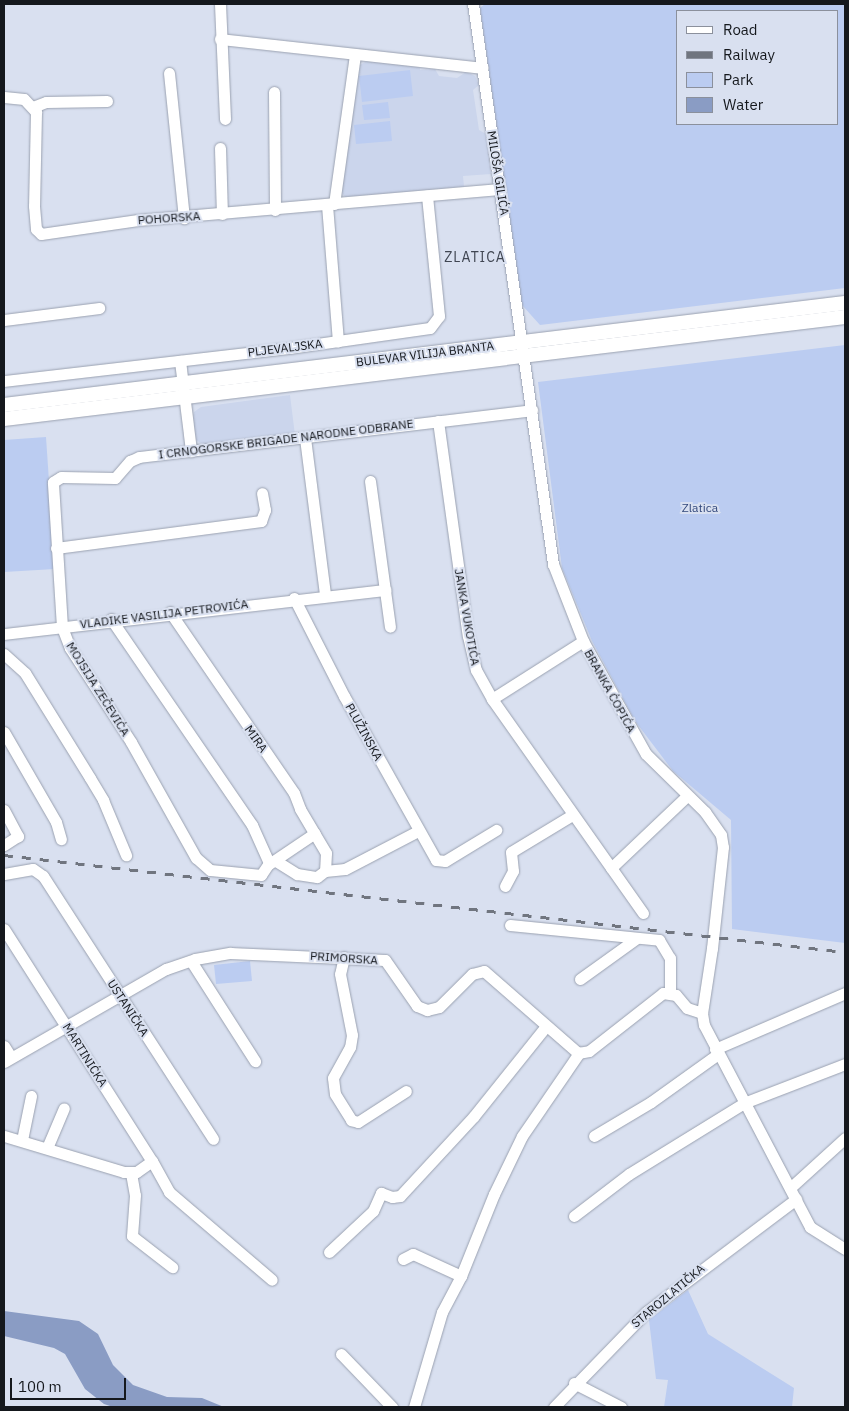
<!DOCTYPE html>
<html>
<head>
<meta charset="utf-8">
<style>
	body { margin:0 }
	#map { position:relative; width:849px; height:1411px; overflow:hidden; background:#d9e0f0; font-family:"IBM Plex Sans",sans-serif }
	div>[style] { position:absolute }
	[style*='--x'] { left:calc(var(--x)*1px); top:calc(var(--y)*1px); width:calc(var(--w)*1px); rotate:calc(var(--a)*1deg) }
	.built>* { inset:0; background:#cbd5ec }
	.green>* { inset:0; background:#bbccf1 }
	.water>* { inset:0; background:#8a9cc4 }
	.roads { filter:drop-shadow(0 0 1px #9aa1b0) drop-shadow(0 0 1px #9aa1b0) }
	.minor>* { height:11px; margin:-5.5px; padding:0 5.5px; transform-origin:5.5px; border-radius:5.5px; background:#fff }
	.major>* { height:14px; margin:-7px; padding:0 7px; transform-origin:7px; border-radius:7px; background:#fff }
	.rail>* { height:2.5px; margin-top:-1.25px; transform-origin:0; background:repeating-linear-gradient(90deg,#70757f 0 9px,transparent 0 18px) }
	span { translate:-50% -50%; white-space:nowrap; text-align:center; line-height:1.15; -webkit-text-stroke:4px #d9e0f0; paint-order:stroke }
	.street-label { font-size:12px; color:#15181d }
	.park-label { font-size:12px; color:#31477b }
	.neighbourhood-label { font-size:14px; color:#404652; letter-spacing:1px }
	.frame { position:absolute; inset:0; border:5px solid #15181d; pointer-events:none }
	.legend { position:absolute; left:676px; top:10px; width:162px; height:115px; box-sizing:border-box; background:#d9e0f0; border:1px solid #8b909c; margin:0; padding:6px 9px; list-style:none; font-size:15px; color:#15181d }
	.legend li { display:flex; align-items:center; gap:10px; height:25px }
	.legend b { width:25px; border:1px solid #8b909c }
	.scale { position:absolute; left:10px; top:1378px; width:116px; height:22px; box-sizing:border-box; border:2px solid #15181d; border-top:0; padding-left:6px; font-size:15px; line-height:18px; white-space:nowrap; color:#15181d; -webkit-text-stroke:4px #d9e0f0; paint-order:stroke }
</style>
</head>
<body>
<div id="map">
	<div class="built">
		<i style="clip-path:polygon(367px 61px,420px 67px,420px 70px,435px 69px,439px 76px,457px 78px,466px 72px,475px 76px,479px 85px,473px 90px,479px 130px,486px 134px,491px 174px,463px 176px,464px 187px,345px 197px,341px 191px,360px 65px)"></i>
		<i style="clip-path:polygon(290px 395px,295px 435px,205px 446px,196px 440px,193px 418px,194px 412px,201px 407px)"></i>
	</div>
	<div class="green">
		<i style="clip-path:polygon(evenodd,485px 4px,845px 4px,845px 288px,540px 325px,522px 305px,480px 8px,485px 4px,678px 11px,838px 11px,838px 124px,678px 124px,678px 11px)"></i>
		<i style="clip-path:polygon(410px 70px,413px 96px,362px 102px,359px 76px)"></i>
		<i style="clip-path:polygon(388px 102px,390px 118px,364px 120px,362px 105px)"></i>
		<i style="clip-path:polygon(390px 121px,392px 141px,356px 144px,354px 125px)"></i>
		<i style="clip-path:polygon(845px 345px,845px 943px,732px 929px,731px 820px,673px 771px,635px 721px,592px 641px,562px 568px,538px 382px)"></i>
		<i style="clip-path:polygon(46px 437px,55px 569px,4px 572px,4px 440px)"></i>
		<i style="clip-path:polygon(250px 961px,252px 981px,216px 984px,214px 965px)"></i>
		<i style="clip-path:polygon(688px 1290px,708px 1334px,794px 1388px,792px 1407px,664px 1407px,668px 1380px,656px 1379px,649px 1320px)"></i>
	</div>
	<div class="water">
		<i style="clip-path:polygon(4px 1311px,79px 1321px,98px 1334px,113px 1365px,133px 1385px,167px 1397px,202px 1398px,224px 1407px,113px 1407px,104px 1404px,85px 1389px,65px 1354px,54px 1348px,4px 1336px)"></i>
	</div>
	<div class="roads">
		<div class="minor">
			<i style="--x:220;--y:4;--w:115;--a:87.5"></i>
			<i style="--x:473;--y:4;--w:566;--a:81.87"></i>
			<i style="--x:553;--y:564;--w:83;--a:68.7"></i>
			<i style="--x:583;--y:641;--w:129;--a:60.9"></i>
			<i style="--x:646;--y:754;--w:83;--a:44.5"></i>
			<i style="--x:705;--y:812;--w:28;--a:55"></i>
			<i style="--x:721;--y:835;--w:12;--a:81"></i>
			<i style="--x:723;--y:847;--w:102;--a:96.2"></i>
			<i style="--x:712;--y:948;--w:66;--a:98.7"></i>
			<i style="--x:702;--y:1013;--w:12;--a:81"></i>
			<i style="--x:704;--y:1025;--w:228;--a:62.3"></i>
			<i style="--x:810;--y:1227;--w:41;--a:32.2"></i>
			<i style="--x:220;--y:39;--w:264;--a:6.3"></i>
			<i style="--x:169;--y:73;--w:146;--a:84.1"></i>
			<i style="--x:274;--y:92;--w:118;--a:89.5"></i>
			<i style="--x:4;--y:97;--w:20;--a:6"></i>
			<i style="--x:24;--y:99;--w:18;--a:47"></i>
			<i style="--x:36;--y:112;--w:94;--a:91.2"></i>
			<i style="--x:34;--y:206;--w:23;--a:85"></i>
			<i style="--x:36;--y:229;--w:7;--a:45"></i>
			<i style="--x:41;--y:234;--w:98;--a:-8.2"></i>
			<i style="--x:138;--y:220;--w:363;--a:-4.9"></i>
			<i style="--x:33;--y:107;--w:14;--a:-21"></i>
			<i style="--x:46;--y:102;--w:61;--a:-0.9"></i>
			<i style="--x:220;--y:148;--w:66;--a:88.3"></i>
			<i style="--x:334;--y:204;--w:151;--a:-82"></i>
			<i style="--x:327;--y:205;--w:137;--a:85.4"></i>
			<i style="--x:4;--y:320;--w:96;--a:-7.2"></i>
			<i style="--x:180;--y:361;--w:91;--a:83"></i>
			<i style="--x:4;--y:381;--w:287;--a:-6.6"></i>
			<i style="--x:289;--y:348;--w:142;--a:-8.1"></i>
			<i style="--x:430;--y:328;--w:15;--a:-53"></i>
			<i style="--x:439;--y:316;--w:121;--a:-95.7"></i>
			<i style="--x:438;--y:421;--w:217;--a:82.1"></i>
			<i style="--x:468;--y:636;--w:35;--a:77"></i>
			<i style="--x:476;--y:670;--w:33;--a:61"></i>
			<i style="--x:492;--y:699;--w:262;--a:54.8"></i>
			<i style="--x:305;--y:438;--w:158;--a:82.7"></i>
			<i style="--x:370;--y:481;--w:147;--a:82.2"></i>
			<i style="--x:56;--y:548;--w:207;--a:-7.5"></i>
			<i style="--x:261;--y:521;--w:12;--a:-70"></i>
			<i style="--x:265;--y:510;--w:17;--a:-100"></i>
			<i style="--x:294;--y:598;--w:110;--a:63"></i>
			<i style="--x:344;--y:696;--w:188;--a:60.7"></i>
			<i style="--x:436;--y:860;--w:9;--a:6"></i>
			<i style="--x:445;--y:861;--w:60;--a:-31.3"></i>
			<i style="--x:170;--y:612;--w:219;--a:55.6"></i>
			<i style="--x:294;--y:793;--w:17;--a:69"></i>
			<i style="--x:300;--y:809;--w:51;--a:59.4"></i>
			<i style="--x:326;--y:853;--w:18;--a:93"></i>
			<i style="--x:111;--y:619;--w:250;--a:55.6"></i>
			<i style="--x:252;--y:825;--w:42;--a:65.9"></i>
			<i style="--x:269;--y:863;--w:14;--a:124"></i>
			<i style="--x:261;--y:875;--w:51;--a:-174.4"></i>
			<i style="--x:210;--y:870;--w:18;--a:-139"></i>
			<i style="--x:196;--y:858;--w:133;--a:-119.3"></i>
			<i style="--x:131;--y:742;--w:112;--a:-123"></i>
			<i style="--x:70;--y:648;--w:22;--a:-111"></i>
			<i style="--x:62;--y:627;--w:145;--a:-93.6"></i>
			<i style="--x:53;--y:482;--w:9;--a:-32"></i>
			<i style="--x:61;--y:477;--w:54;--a:1.1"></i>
			<i style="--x:115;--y:478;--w:23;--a:-49"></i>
			<i style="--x:130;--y:461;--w:10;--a:-24"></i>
			<i style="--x:139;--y:457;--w:396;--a:-6.8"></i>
			<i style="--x:4;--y:634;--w:384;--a:-6.6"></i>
			<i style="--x:4;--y:654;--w:28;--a:42"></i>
			<i style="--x:25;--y:673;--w:123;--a:58.2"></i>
			<i style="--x:90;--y:778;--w:26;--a:59"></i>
			<i style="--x:103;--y:800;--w:60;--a:67.3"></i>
			<i style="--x:492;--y:699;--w:108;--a:-32.5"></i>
			<i style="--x:4;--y:732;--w:104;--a:60"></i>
			<i style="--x:56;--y:822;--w:18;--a:74"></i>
			<i style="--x:4;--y:810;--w:30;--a:62"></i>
			<i style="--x:18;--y:836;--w:17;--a:147"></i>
			<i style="--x:276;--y:861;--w:25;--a:32"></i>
			<i style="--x:297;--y:874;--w:20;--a:9"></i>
			<i style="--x:317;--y:877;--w:10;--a:-37"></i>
			<i style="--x:325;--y:871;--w:20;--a:-6"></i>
			<i style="--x:345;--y:869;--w:82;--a:-27.5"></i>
			<i style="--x:269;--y:864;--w:55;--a:-34"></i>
			<i style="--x:611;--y:868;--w:105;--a:-43.5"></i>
			<i style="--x:4;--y:874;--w:29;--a:-10"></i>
			<i style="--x:33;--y:869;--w:12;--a:35"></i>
			<i style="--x:43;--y:876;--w:313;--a:57.1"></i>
			<i style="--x:505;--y:886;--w:17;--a:-62"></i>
			<i style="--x:513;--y:871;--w:19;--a:-96"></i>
			<i style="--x:511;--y:852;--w:71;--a:-31.2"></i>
			<i style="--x:510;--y:925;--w:150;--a:5.7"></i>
			<i style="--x:659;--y:940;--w:21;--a:59"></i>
			<i style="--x:670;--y:958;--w:35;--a:90"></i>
			<i style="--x:4;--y:929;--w:275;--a:57.5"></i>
			<i style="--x:152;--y:1161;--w:19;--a:145"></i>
			<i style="--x:136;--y:1172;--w:12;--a:180"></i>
			<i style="--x:124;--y:1172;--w:125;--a:-163.3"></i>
			<i style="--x:344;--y:957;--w:17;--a:103"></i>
			<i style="--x:340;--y:974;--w:62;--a:78.9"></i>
			<i style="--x:352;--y:1035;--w:12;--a:99"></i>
			<i style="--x:350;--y:1047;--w:35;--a:119"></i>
			<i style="--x:333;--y:1078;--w:16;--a:83"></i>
			<i style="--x:335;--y:1094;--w:31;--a:58"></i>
			<i style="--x:351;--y:1120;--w:7;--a:16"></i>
			<i style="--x:358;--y:1122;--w:57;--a:-32.9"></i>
			<i style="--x:191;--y:961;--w:119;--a:57.4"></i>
			<i style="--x:580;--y:979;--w:70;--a:-35.7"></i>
			<i style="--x:4;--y:1046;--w:13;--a:58"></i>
			<i style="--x:715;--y:1049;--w:142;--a:-23.3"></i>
			<i style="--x:4;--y:1062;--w:187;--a:-29.9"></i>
			<i style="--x:166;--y:969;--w:31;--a:-19"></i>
			<i style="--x:195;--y:959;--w:36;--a:-10"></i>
			<i style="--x:230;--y:953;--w:155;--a:2.6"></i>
			<i style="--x:385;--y:960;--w:56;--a:55.2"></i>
			<i style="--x:417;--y:1006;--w:11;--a:22"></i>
			<i style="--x:427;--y:1010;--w:12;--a:-14"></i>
			<i style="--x:439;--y:1007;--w:47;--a:-45"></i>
			<i style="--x:472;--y:974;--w:12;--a:-14"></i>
			<i style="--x:484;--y:971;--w:125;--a:41.1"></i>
			<i style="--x:578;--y:1053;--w:11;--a:-10"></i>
			<i style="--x:589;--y:1051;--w:94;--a:-38.1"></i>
			<i style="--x:663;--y:993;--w:13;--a:9"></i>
			<i style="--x:676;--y:995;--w:17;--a:50"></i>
			<i style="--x:687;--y:1008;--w:16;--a:18"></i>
			<i style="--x:594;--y:1136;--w:66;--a:-30.8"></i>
			<i style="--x:651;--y:1102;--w:82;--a:-35.6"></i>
			<i style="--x:22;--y:1140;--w:45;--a:-78.4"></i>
			<i style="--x:47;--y:1148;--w:43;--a:-67"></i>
			<i style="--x:152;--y:1161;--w:35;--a:61"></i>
			<i style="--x:169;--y:1192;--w:135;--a:40.5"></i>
			<i style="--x:131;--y:1173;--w:22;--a:80"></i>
			<i style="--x:135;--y:1195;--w:41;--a:94.2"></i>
			<i style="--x:132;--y:1236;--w:51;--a:37.8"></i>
			<i style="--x:790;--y:1188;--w:74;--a:-42.3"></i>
			<i style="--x:574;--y:1216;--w:69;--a:-37.4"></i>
			<i style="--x:629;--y:1174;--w:135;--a:-31.7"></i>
			<i style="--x:744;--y:1103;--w:108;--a:-21.1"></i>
			<i style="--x:329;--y:1252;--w:60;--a:-43"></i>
			<i style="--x:373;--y:1211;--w:20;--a:-66"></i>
			<i style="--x:381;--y:1193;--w:12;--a:20"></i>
			<i style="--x:392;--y:1197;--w:8;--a:-7"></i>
			<i style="--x:400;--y:1196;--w:109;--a:-47.2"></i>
			<i style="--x:474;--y:1116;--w:115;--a:-51.3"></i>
			<i style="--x:403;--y:1259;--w:11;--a:-27"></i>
			<i style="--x:413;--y:1254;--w:53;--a:24.6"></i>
			<i style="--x:341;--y:1354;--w:74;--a:46.1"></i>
			<i style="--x:574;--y:1383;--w:53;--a:27.1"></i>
			<i style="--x:414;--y:1407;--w:99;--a:-73.6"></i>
			<i style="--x:442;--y:1312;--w:41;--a:-62.2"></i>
			<i style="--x:461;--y:1276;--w:88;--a:-68.1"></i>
			<i style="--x:494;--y:1194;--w:64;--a:-64.2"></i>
			<i style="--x:522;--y:1136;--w:101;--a:-55.5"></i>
			<i style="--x:554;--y:1407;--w:132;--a:-45.9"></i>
			<i style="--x:646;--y:1312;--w:188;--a:-37"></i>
		</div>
		<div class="major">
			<i style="--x:4;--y:405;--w:847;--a:-6.92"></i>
			<i style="--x:4;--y:419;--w:847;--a:-6.92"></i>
		</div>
	</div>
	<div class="rail">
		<i style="--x:4;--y:855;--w:847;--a:6.58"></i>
	</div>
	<div class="street-label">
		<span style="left:498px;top:173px;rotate:81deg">MILOŠA GILIĆA</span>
		<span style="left:169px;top:218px;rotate:-4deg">POHORSKA</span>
		<span style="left:285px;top:348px;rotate:-7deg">PLJEVALJSKA</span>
		<span style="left:425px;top:354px;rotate:-7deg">BULEVAR VILIJA BRANTA</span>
		<span style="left:286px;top:439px;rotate:-7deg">I CRNOGORSKE BRIGADE NARODNE ODBRANE</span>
		<span style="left:164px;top:614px;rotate:-7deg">VLADIKE VASILIJA PETROVIĆA</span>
		<span style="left:467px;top:617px;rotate:80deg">JANKA VUKOTIĆA</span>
		<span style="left:98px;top:689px;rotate:58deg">MOJSIJA ZEČEVIĆA</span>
		<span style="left:610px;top:691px;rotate:61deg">BRANKA ĆOPIĆA</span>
		<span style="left:364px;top:732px;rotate:61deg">PLUŽINSKA</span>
		<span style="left:256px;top:739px;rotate:55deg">MIRA</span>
		<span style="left:344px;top:958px;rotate:4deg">PRIMORSKA</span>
		<span style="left:128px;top:1008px;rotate:57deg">USTANIČKA</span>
		<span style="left:85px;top:1055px;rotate:58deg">MARTINIĆKA</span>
		<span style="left:668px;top:1296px;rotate:-40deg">STAROZLATIČKA</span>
	</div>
	<div class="park-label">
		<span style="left:700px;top:508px">Zlatica</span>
	</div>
	<div class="neighbourhood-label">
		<span style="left:475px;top:257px">ZLATICA</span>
	</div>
	<div class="frame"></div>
	<ul class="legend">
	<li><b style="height:6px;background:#fff"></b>Road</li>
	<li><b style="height:6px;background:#70757f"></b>Railway</li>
	<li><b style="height:14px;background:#bbccf1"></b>Park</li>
	<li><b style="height:14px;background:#8a9cc4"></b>Water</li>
	</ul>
	<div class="scale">100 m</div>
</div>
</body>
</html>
